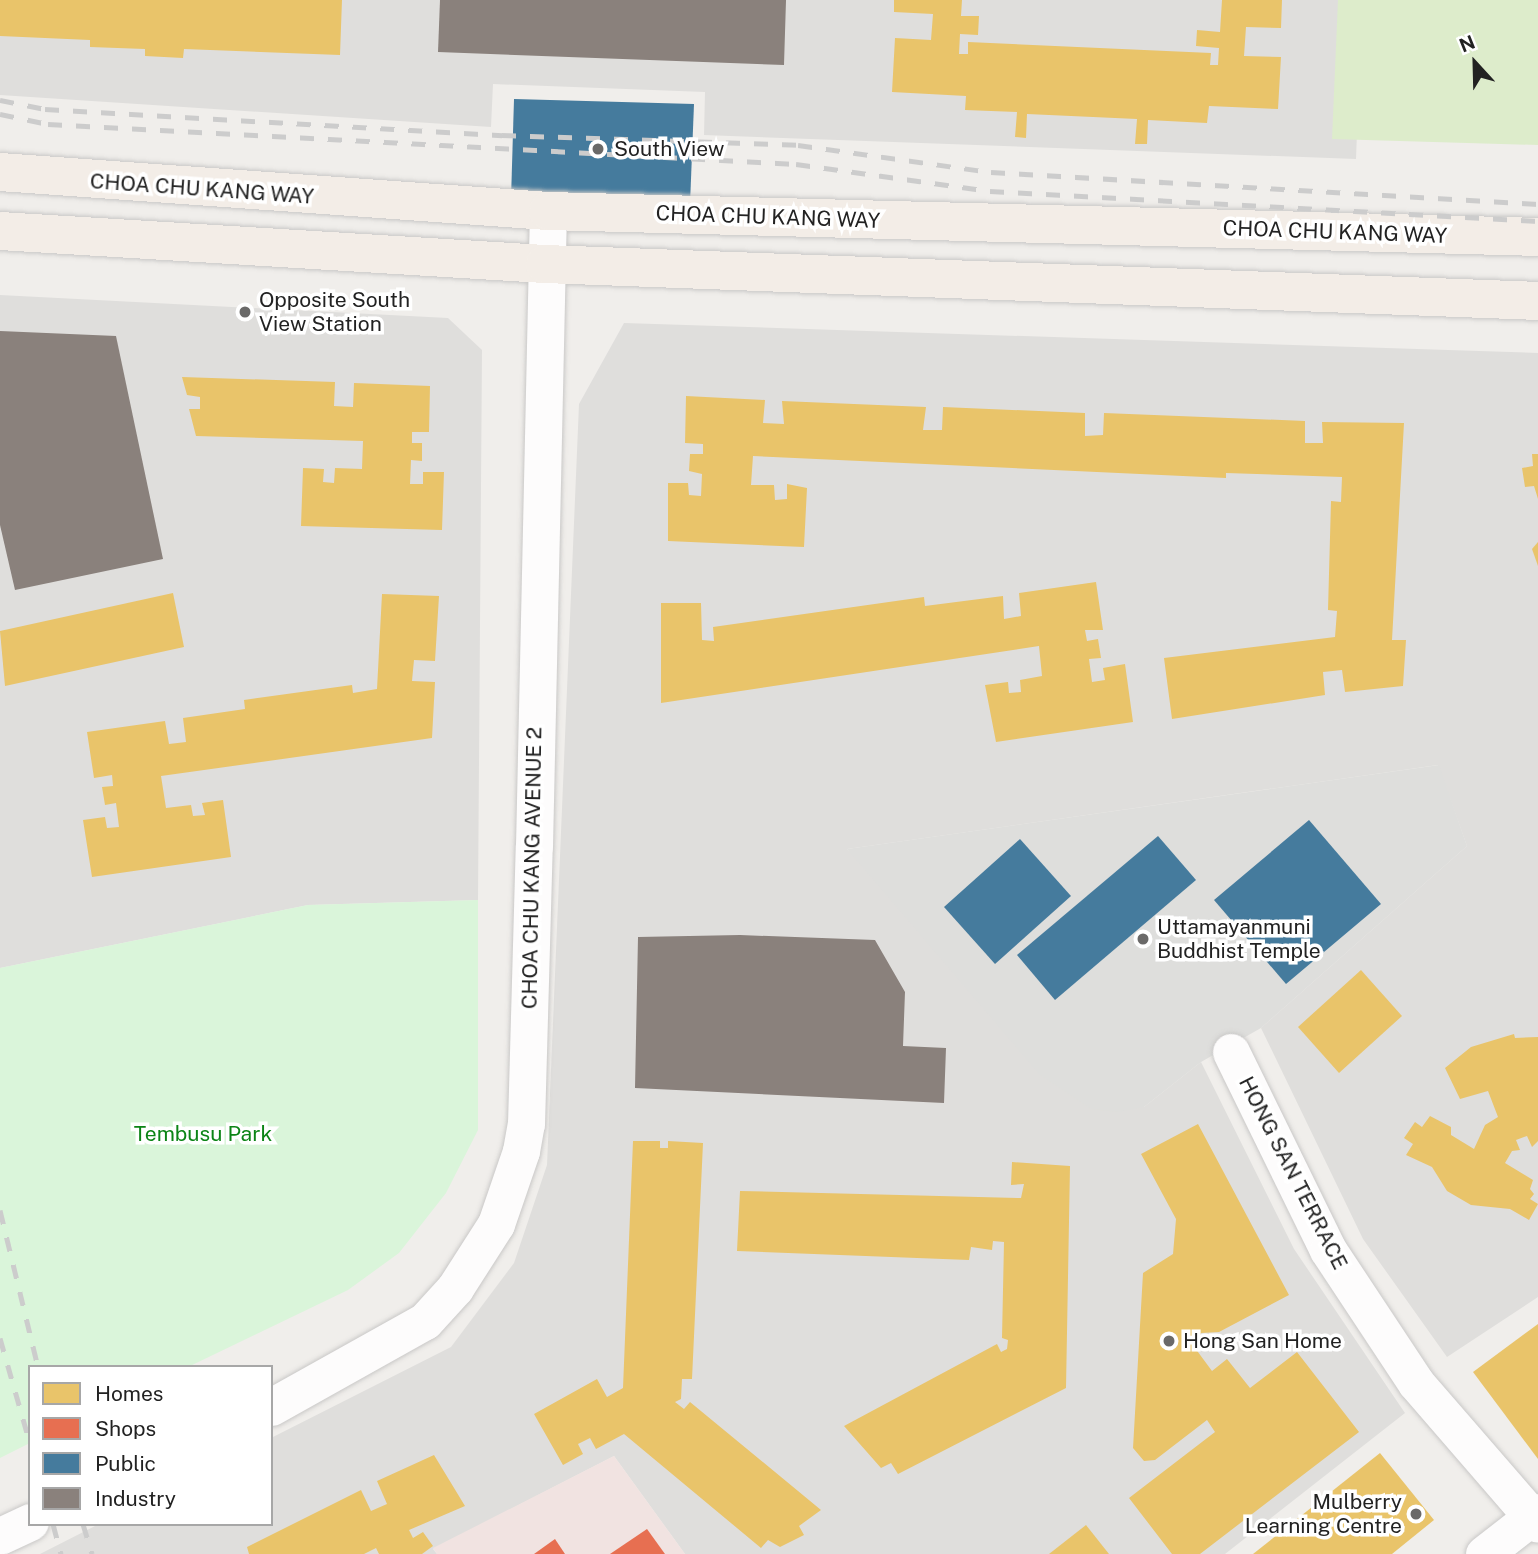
<!DOCTYPE html>
<html>
<head>
<meta charset="utf-8">
<style>
	body { margin:0 }
	#map { position:relative; width:1538px; height:1554px; overflow:hidden; background:#f0eeeb; font-family:"Public Sans",sans-serif }
	div>[style] { position:absolute }
	[style*='--x'] { left:calc(var(--x)*1px); top:calc(var(--y)*1px); width:calc(var(--w)*1px); rotate:calc(var(--a)*1deg) }
	.residential>* { inset:0; background:#dfdedc }
	.commercial>* { inset:0; background:#f1e3e1 }
	.religious>* { inset:0; background:#dededc }
	.grass>* { inset:0; background:#ddeccb }
	.park>* { inset:0; background:#daf5da }
	.homes>* { inset:0; background:#e9c46a }
	.shops>* { inset:0; background:#e76f51 }
	.public>* { inset:0; background:#457b9d }
	.industry>* { inset:0; background:#8a817c }
	.roads { filter:drop-shadow(0 0 2px #c9c8c7) drop-shadow(0 0 2px #c9c8c7) }
	.minor>* { height:37px; margin:-18.5px; padding:0 18.5px; transform-origin:18.5px; border-radius:18.5px; background:#fdfcfc }
	.major>* { height:38px; margin:-19px; padding:0 19px; transform-origin:19px; border-radius:19px; background:#f3ede7 }
	.rail>* { height:5px; margin-top:-2.5px; transform-origin:0; background:repeating-linear-gradient(90deg,#ccc 0 14px,transparent 0 28px) }
	.dots>* { width:19px; height:19px; translate:-50% -50%; box-sizing:border-box; border:4px solid #fff; border-radius:50% }
	span { translate:-50% -50%; white-space:nowrap; text-align:center; line-height:1.15; -webkit-text-stroke:7px #fff; paint-order:stroke }
	.poi-label { font-size:21px; color:#222 }
	.left { translate:0 -50%; text-align:left }
	.right { translate:-100% -50%; text-align:right }
	.street-label { font-size:21px; color:#222 }
	.park-label { font-size:21px; color:#0c8416 }
	.legend { position:absolute; left:28px; top:1365px; width:245px; height:161px; box-sizing:border-box; background:#fff; border:2px solid #a7a7a7; margin:0; padding:9px 12px; list-style:none; font-size:21px; color:#222 }
	.legend li { display:flex; align-items:center; gap:14px; height:35px }
	.legend b { width:35px; border:2px solid #a7a7a7 }
	.north { position:absolute; left:1440px; top:28px; width:70px; height:70px; -webkit-text-stroke:5px #fff; paint-order:stroke; rotate:338deg; font-size:19px; font-weight:700; line-height:28px; text-align:center; color:#222 }
	.north::after { content:''; display:block; margin:auto; width:24px; height:32px; background:#222; clip-path:polygon(50% 0,100% 100%,50% 72%,0 100%) }
</style>
</head>
<body>
<div id="map">
	<div class="residential">
		<i style="clip-path:polygon(0 0,1362px 0,1356px 159px,704px 135px,705px 92px,493px 84px,491px 127px,0 95px)"></i>
		<i style="clip-path:polygon(0 295px,448px 318px,482px 350px,478px 900px,308px 905px,0 968px)"></i>
		<i style="clip-path:polygon(624px 323px,1538px 353px,1538px 1297px,1447px 1357px,1363px 1239px,1261px 1028px,1467px 846px,1438px 765px,847px 849px,1144px 1107px,1201px 1062px,1294px 1249px,1405px 1413px,1225px 1554px,685px 1554px,614px 1456px,433px 1549px,437px 1554px,40px 1554px,99px 1524px,271px 1524px,271px 1438px,451px 1347px,514px 1263px,547px 1165px,579px 404px)"></i>
	</div>
	<div class="commercial">
		<i style="clip-path:polygon(614px 1456px,685px 1554px,437px 1554px,433px 1548px)"></i>
	</div>
	<div class="religious">
		<i style="clip-path:polygon(1439px 765px,1467px 846px,1261px 1028px,1201px 1062px,1144px 1107px,1118px 1112px,1091px 1109px,1040px 1075px,847px 849px)"></i>
	</div>
	<div class="grass">
		<i style="clip-path:polygon(1338px 0,1538px 0,1538px 145px,1332px 139px)"></i>
	</div>
	<div class="park">
		<i style="clip-path:polygon(478px 900px,478px 1130px,446px 1193px,399px 1253px,348px 1290px,188px 1367px,30px 1367px,30px 1443px,0 1458px,0 968px,308px 905px)"></i>
	</div>
	<div class="homes">
		<i style="clip-path:polygon(0 0,342px 0,340px 55px,184px 49px,183px 58px,145px 56px,145px 49px,90px 47px,90px 40px,0 36px)"></i>
		<i style="clip-path:polygon(894px 0,962px 0,961px 16px,979px 16px,978px 35px,960px 34px,959px 54px,968px 54px,968px 42px,1211px 53px,1210px 65px,1218px 65px,1219px 48px,1196px 46px,1197px 30px,1220px 32px,1222px 0,1282px 0,1281px 28px,1246px 27px,1244px 56px,1281px 57px,1278px 109px,1209px 106px,1207px 123px,1148px 120px,1147px 144px,1135px 144px,1137px 119px,1027px 114px,1026px 138px,1015px 137px,1017px 112px,965px 110px,966px 96px,892px 92px,895px 38px,931px 40px,933px 14px,894px 12px)"></i>
		<i style="clip-path:polygon(182px 377px,335px 382px,334px 406px,353px 407px,354px 383px,430px 386px,429px 432px,412px 432px,412px 443px,422px 443px,422px 461px,411px 460px,410px 484px,423px 484px,423px 472px,444px 472px,442px 530px,301px 526px,303px 468px,324px 469px,323px 482px,334px 483px,335px 468px,362px 469px,363px 441px,196px 436px,189px 409px,200px 409px,200px 397px,187px 395px)"></i>
		<i style="clip-path:polygon(686px 396px,765px 400px,763px 423px,784px 424px,782px 401px,926px 407px,923px 430px,942px 430px,943px 407px,1085px 413px,1085px 436px,1103px 435px,1104px 413px,1305px 421px,1305px 443px,1323px 443px,1322px 422px,1404px 423px,1392px 640px,1406px 640px,1403px 686px,1345px 692px,1342px 670px,1323px 672px,1325px 695px,1172px 719px,1164px 658px,1335px 637px,1337px 611px,1328px 610px,1331px 501px,1341px 502px,1342px 477px,1226px 473px,1226px 478px,753px 456px,751px 485px,774px 485px,775px 500px,787px 499px,787px 484px,807px 488px,804px 547px,668px 541px,668px 483px,688px 483px,689px 495px,701px 496px,702px 474px,689px 471px,690px 454px,703px 454px,703px 444px,685px 443px)"></i>
		<i style="clip-path:polygon(1532px 454px,1538px 454px,1538px 499px,1534px 486px,1525px 487px,1522px 468px,1533px 466px)"></i>
		<i style="clip-path:polygon(1538px 542px,1538px 566px,1532px 549px)"></i>
		<i style="clip-path:polygon(1096px 582px,1103px 630px,1085px 630px,1087px 641px,1098px 639px,1101px 658px,1089px 659px,1092px 682px,1105px 680px,1103px 668px,1125px 664px,1133px 722px,996px 742px,985px 685px,1008px 682px,1009px 693px,1021px 692px,1020px 680px,1042px 676px,1039px 646px,661px 703px,661px 603px,701px 603px,702px 640px,714px 641px,713px 627px,924px 597px,925px 606px,1003px 596px,1004px 619px,1021px 616px,1019px 593px)"></i>
		<i style="clip-path:polygon(173px 593px,184px 647px,5px 686px,0 631px)"></i>
		<i style="clip-path:polygon(382px 594px,439px 596px,435px 661px,414px 660px,412px 681px,435px 682px,432px 738px,161px 776px,166px 808px,191px 805px,193px 816px,205px 815px,202px 803px,223px 800px,231px 857px,92px 877px,83px 820px,105px 817px,107px 828px,119px 827px,116px 803px,105px 805px,102px 787px,113px 786px,112px 775px,94px 778px,87px 732px,165px 721px,169px 744px,186px 742px,183px 718px,245px 709px,244px 700px,352px 685px,353px 693px,377px 689px)"></i>
		<i style="clip-path:polygon(1361px 970px,1402px 1016px,1339px 1073px,1298px 1027px)"></i>
		<i style="clip-path:polygon(1514px 1034px,1515px 1038px,1538px 1037px,1538px 1141px,1532px 1147px,1527px 1136px,1516px 1140px,1520px 1150px,1512px 1151px,1505px 1163px,1533px 1180px,1530px 1189px,1534px 1194px,1530px 1199px,1538px 1204px,1529px 1220px,1510px 1209px,1471px 1205px,1447px 1191px,1432px 1167px,1406px 1155px,1413px 1144px,1404px 1138px,1415px 1122px,1422px 1127px,1430px 1116px,1451px 1127px,1451px 1135px,1474px 1149px,1485px 1125px,1498px 1117px,1488px 1091px,1460px 1099px,1445px 1068px,1471px 1047px)"></i>
		<i style="clip-path:polygon(1198px 1124px,1289px 1295px,1219px 1332px,1201px 1333px,1195px 1348px,1212px 1371px,1227px 1359px,1250px 1388px,1297px 1352px,1359px 1432px,1200px 1554px,1172px 1554px,1129px 1498px,1215px 1432px,1207px 1420px,1155px 1460px,1144px 1461px,1133px 1448px,1143px 1273px,1173px 1254px,1176px 1219px,1141px 1154px)"></i>
		<i style="clip-path:polygon(633px 1141px,660px 1141px,660px 1148px,668px 1148px,668px 1141px,703px 1143px,692px 1379px,682px 1379px,681px 1399px,675px 1402px,684px 1409px,690px 1402px,821px 1510px,799px 1526px,804px 1535px,780px 1547px,768px 1540px,761px 1548px,624px 1434px,596px 1449px,590px 1438px,578px 1444px,583px 1454px,563px 1465px,534px 1414px,597px 1379px,607px 1397px,623px 1388px)"></i>
		<i style="clip-path:polygon(1012px 1162px,1070px 1166px,1066px 1388px,898px 1474px,891px 1463px,881px 1468px,844px 1426px,997px 1344px,1001px 1352px,1007px 1349px,1008px 1340px,1002px 1338px,1004px 1242px,993px 1241px,992px 1250px,971px 1247px,969px 1260px,737px 1251px,740px 1191px,1021px 1198px,1024px 1184px,1011px 1185px)"></i>
		<i style="clip-path:polygon(1538px 1324px,1538px 1459px,1473px 1372px)"></i>
		<i style="clip-path:polygon(1380px 1453px,1434px 1520px,1392px 1554px,1253px 1554px)"></i>
		<i style="clip-path:polygon(434px 1455px,465px 1506px,409px 1530px,413px 1538px,423px 1532px,433px 1546px,422px 1554px,379px 1554px,376px 1548px,364px 1554px,249px 1554px,247px 1547px,361px 1490px,371px 1511px,387px 1504px,377px 1481px)"></i>
		<i style="clip-path:polygon(1086px 1525px,1109px 1554px,1049px 1554px)"></i>
	</div>
	<div class="shops">
		<i style="clip-path:polygon(647px 1529px,665px 1554px,610px 1554px)"></i>
		<i style="clip-path:polygon(555px 1539px,565px 1554px,534px 1554px)"></i>
	</div>
	<div class="public">
		<i style="clip-path:polygon(514px 99px,694px 104px,690px 204px,511px 199px)"></i>
		<i style="clip-path:polygon(1309px 820px,1381px 904px,1286px 984px,1214px 900px)"></i>
		<i style="clip-path:polygon(1158px 836px,1196px 880px,1055px 1000px,1017px 955px)"></i>
		<i style="clip-path:polygon(1020px 839px,1071px 896px,995px 964px,944px 907px)"></i>
	</div>
	<div class="industry">
		<i style="clip-path:polygon(440px 0,786px 0,784px 65px,438px 52px)"></i>
		<i style="clip-path:polygon(0 331px,116px 336px,163px 559px,15px 590px,0 525px)"></i>
		<i style="clip-path:polygon(740px 935px,875px 940px,905px 992px,903px 1046px,946px 1048px,944px 1103px,635px 1088px,638px 937px)"></i>
	</div>
	<div class="roads">
		<div class="minor">
			<i style="--x:1231;--y:1052;--w:220;--a:63.9"></i>
			<i style="--x:1328;--y:1250;--w:159;--a:56.5"></i>
			<i style="--x:1416;--y:1383;--w:186;--a:49.1"></i>
			<i style="--x:271;--y:1407;--w:176;--a:-29.2"></i>
			<i style="--x:425;--y:1321;--w:45;--a:-47.7"></i>
			<i style="--x:455;--y:1288;--w:76;--a:-57.4"></i>
			<i style="--x:496;--y:1224;--w:77;--a:-71.1"></i>
			<i style="--x:521;--y:1151;--w:27;--a:-80"></i>
			<i style="--x:526;--y:1124;--w:278;--a:-88.4"></i>
			<i style="--x:534;--y:846;--w:635;--a:-88.74"></i>
			<i style="--x:0;--y:1536;--w:33;--a:-25"></i>
			<i style="--x:1484;--y:1554;--w:68;--a:-37.9"></i>
		</div>
		<div class="major">
			<i style="--x:0;--y:172;--w:549;--a:4.07"></i>
			<i style="--x:548;--y:211;--w:990;--a:1.5"></i>
			<i style="--x:0;--y:231;--w:546;--a:3.47"></i>
			<i style="--x:545;--y:264;--w:994;--a:2.13"></i>
		</div>
	</div>
	<div class="rail">
		<i style="--x:0;--y:100;--w:46;--a:11.3"></i>
		<i style="--x:45;--y:109;--w:458;--a:3.3"></i>
		<i style="--x:502;--y:135;--w:296;--a:1.9"></i>
		<i style="--x:798;--y:145;--w:195;--a:8"></i>
		<i style="--x:991;--y:172;--w:548;--a:3.35"></i>
		<i style="--x:0;--y:114;--w:49;--a:11.8"></i>
		<i style="--x:48;--y:124;--w:749;--a:3.06"></i>
		<i style="--x:796;--y:164;--w:196;--a:7.9"></i>
		<i style="--x:990;--y:191;--w:549;--a:3.13"></i>
		<i style="--x:0;--y:1210;--w:162;--a:76.4"></i>
		<i style="--x:0;--y:1338;--w:109;--a:74.1"></i>
		<i style="--x:53;--y:1524;--w:31;--a:75"></i>
		<i style="--x:83;--y:1524;--w:31;--a:73"></i>
	</div>
	<div class="dots">
		<i style="left:598px;top:149px;background:#6a6968"></i>
		<i style="left:245px;top:312px;background:#6a6968"></i>
		<i style="left:1143px;top:939px;background:#6a6968"></i>
		<i style="left:1169px;top:1341px;background:#6a6968"></i>
		<i style="left:1416px;top:1514px;background:#6a6968"></i>
	</div>
	<div class="poi-label">
		<span class="left" style="left:614px;top:149px">South View</span>
		<span class="left" style="left:259px;top:312px">Opposite South<br>View Station</span>
		<span class="left" style="left:1157px;top:939px">Uttamayanmuni<br>Buddhist Temple</span>
		<span class="left" style="left:1183px;top:1341px">Hong San Home</span>
		<span class="right" style="left:1402px;top:1514px">Mulberry<br>Learning Centre</span>
	</div>
	<div class="street-label">
		<span style="left:202px;top:189px;rotate:4deg">CHOA CHU KANG WAY</span>
		<span style="left:768px;top:217px;rotate:2deg">CHOA CHU KANG WAY</span>
		<span style="left:1335px;top:232px;rotate:2deg">CHOA CHU KANG WAY</span>
		<span style="left:532px;top:868px;rotate:-89deg">CHOA CHU KANG AVENUE 2</span>
		<span style="left:1293px;top:1173px;rotate:63deg">HONG SAN TERRACE</span>
	</div>
	<div class="park-label">
		<span style="left:203px;top:1134px">Tembusu Park</span>
	</div>
	<ul class="legend">
	<li><b style="height:19px;background:#e9c46a"></b>Homes</li>
	<li><b style="height:19px;background:#e76f51"></b>Shops</li>
	<li><b style="height:19px;background:#457b9d"></b>Public</li>
	<li><b style="height:19px;background:#8a817c"></b>Industry</li>
	</ul>
	<div class="north">N</div>
</div>
</body>
</html>
